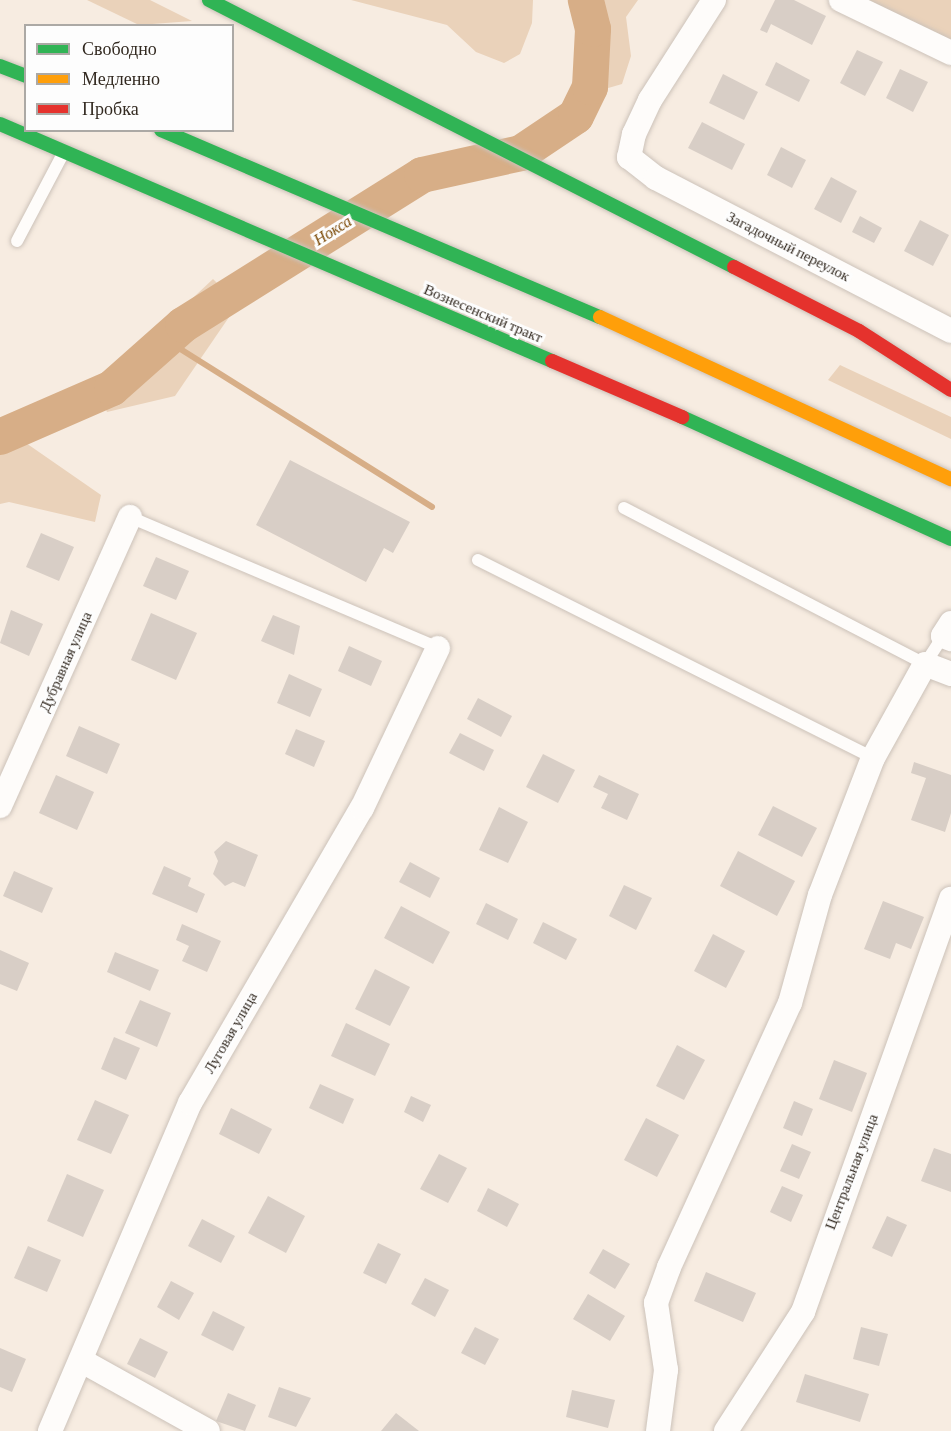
<!DOCTYPE html>
<html>
<head>
<meta charset="utf-8">
<style>
	body { margin:0 }
	#map { position:relative; width:951px; height:1431px; overflow:hidden; background:#f7ece1; font-family:"Crimson Pro",serif }
	div>[style] { position:absolute }
	[style*='--x'] { left:calc(var(--x)*1px); top:calc(var(--y)*1px); width:calc(var(--w)*1px); rotate:calc(var(--a)*1deg) }
	.green>* { inset:0; background:#ead2ba }
	.stream>* { height:6px; margin:-3px; padding:0 3px; transform-origin:3px; border-radius:3px; background:#d7ae87 }
	.river>* { height:36px; margin:-18px; padding:0 18px; transform-origin:18px; border-radius:18px; background:#d7ae87 }
	.building>* { inset:0; background:#d8cec6 }
	.roads { filter:drop-shadow(0 0 2px #ccc2b9) drop-shadow(0 0 2px #ccc2b9) }
	.lane>* { height:12px; margin:-6px; padding:0 6px; transform-origin:6px; border-radius:6px; background:#fefcfa }
	.street>* { height:24px; margin:-12px; padding:0 12px; transform-origin:12px; border-radius:12px; background:#fefcfa }
	.fast>* { height:14px; margin:-7px; padding:0 7px; transform-origin:7px; border-radius:7px; background:#30b455 }
	.slow>* { height:14px; margin:-7px; padding:0 7px; transform-origin:7px; border-radius:7px; background:#ff9f0a }
	.jam>* { height:14px; margin:-7px; padding:0 7px; transform-origin:7px; border-radius:7px; background:#e5322d }
	span { translate:-50% -50%; white-space:nowrap; text-align:center; line-height:1.15; -webkit-text-stroke:6px #fdfdfd; paint-order:stroke }
	.street-label { font-size:15px; color:#332a21 }
	.water-label { font-size:16px; color:#7b4906; font-style:italic }
	.legend { position:absolute; left:24px; top:24px; width:210px; height:108px; box-sizing:border-box; background:#fdfdfd; border:2px solid #aca9a5; margin:0; padding:8px 10px; list-style:none; font-size:18px; color:#332a21 }
	.legend li { display:flex; align-items:center; gap:12px; height:30px }
	.legend b { width:30px; border:2px solid #aca9a5 }
</style>
</head>
<body>
<div id="map">
	<div class="green">
		<i style="clip-path:polygon(87px 0,150px 0,192px 21px,139px 25px)"></i>
		<i style="clip-path:polygon(351px 0,533px 0,532px 23px,520px 54px,504px 63px,476px 52px,447px 25px)"></i>
		<i style="clip-path:polygon(596px 0,638px 0,626px 17px,631px 56px,622px 84px,598px 91px,606px 40px)"></i>
		<i style="clip-path:polygon(868px 0,951px 0,951px 40px)"></i>
		<i style="clip-path:polygon(213px 279px,238px 304px,175px 396px,107px 412px,96px 389px)"></i>
		<i style="clip-path:polygon(840px 365px,951px 417px,951px 439px,828px 380px)"></i>
		<i style="clip-path:polygon(0 425px,101px 495px,95px 522px,9px 502px,0 504px)"></i>
	</div>
	<div class="stream">
		<i style="--x:166;--y:340;--w:314;--a:32.1"></i>
	</div>
	<div class="river">
		<i style="--x:0;--y:437;--w:122;--a:-23.6"></i>
		<i style="--x:112;--y:388;--w:95;--a:-41.6"></i>
		<i style="--x:183;--y:325;--w:282;--a:-32.1"></i>
		<i style="--x:422;--y:175;--w:101;--a:-12.5"></i>
		<i style="--x:521;--y:153;--w:66;--a:-33.9"></i>
		<i style="--x:576;--y:116;--w:32;--a:-64"></i>
		<i style="--x:590;--y:87;--w:58;--a:-87"></i>
		<i style="--x:593;--y:29;--w:30;--a:-104"></i>
	</div>
	<div class="building">
		<i style="clip-path:polygon(775px 0,794px 0,826px 16px,812px 45px,771px 24px,767px 33px,760px 30px)"></i>
		<i style="clip-path:polygon(857px 50px,883px 62px,865px 96px,840px 83px)"></i>
		<i style="clip-path:polygon(776px 62px,810px 80px,799px 102px,765px 85px)"></i>
		<i style="clip-path:polygon(900px 69px,928px 82px,913px 112px,886px 98px)"></i>
		<i style="clip-path:polygon(723px 74px,758px 92px,744px 120px,709px 103px)"></i>
		<i style="clip-path:polygon(702px 122px,745px 144px,732px 170px,688px 148px)"></i>
		<i style="clip-path:polygon(781px 147px,806px 160px,792px 188px,767px 175px)"></i>
		<i style="clip-path:polygon(831px 177px,857px 191px,841px 223px,814px 209px)"></i>
		<i style="clip-path:polygon(860px 216px,882px 228px,874px 243px,852px 232px)"></i>
		<i style="clip-path:polygon(920px 220px,949px 235px,933px 266px,904px 251px)"></i>
		<i style="clip-path:polygon(290px 460px,410px 522px,393px 553px,384px 548px,366px 582px,256px 525px)"></i>
		<i style="clip-path:polygon(41px 533px,74px 547px,59px 581px,26px 567px)"></i>
		<i style="clip-path:polygon(156px 557px,189px 571px,176px 600px,143px 586px)"></i>
		<i style="clip-path:polygon(11px 610px,43px 624px,29px 656px,0 643px)"></i>
		<i style="clip-path:polygon(151px 613px,197px 633px,176px 680px,131px 660px)"></i>
		<i style="clip-path:polygon(273px 615px,300px 626px,294px 655px,261px 641px)"></i>
		<i style="clip-path:polygon(349px 646px,382px 661px,371px 686px,338px 671px)"></i>
		<i style="clip-path:polygon(289px 674px,322px 689px,310px 717px,277px 703px)"></i>
		<i style="clip-path:polygon(478px 698px,512px 716px,501px 737px,467px 719px)"></i>
		<i style="clip-path:polygon(79px 726px,120px 744px,107px 774px,66px 756px)"></i>
		<i style="clip-path:polygon(296px 729px,325px 741px,314px 767px,285px 754px)"></i>
		<i style="clip-path:polygon(460px 733px,494px 750px,484px 771px,449px 753px)"></i>
		<i style="clip-path:polygon(543px 754px,575px 770px,558px 803px,526px 787px)"></i>
		<i style="clip-path:polygon(914px 762px,951px 775px,951px 813px,945px 832px,911px 820px,926px 778px,911px 773px)"></i>
		<i style="clip-path:polygon(56px 775px,94px 792px,77px 830px,39px 813px)"></i>
		<i style="clip-path:polygon(599px 775px,639px 794px,627px 820px,601px 808px,608px 794px,593px 787px)"></i>
		<i style="clip-path:polygon(773px 806px,817px 828px,802px 857px,758px 835px)"></i>
		<i style="clip-path:polygon(499px 807px,528px 822px,508px 863px,479px 850px)"></i>
		<i style="clip-path:polygon(226px 841px,258px 855px,245px 887px,233px 882px,225px 886px,213px 874px,218px 861px,214px 852px)"></i>
		<i style="clip-path:polygon(738px 851px,795px 881px,777px 916px,720px 886px)"></i>
		<i style="clip-path:polygon(410px 862px,440px 878px,430px 898px,399px 882px)"></i>
		<i style="clip-path:polygon(164px 866px,191px 878px,188px 886px,205px 894px,197px 913px,152px 894px)"></i>
		<i style="clip-path:polygon(14px 871px,53px 888px,42px 913px,3px 896px)"></i>
		<i style="clip-path:polygon(624px 885px,652px 898px,636px 930px,609px 916px)"></i>
		<i style="clip-path:polygon(883px 901px,924px 917px,911px 949px,896px 943px,890px 959px,864px 949px)"></i>
		<i style="clip-path:polygon(486px 903px,518px 919px,508px 940px,476px 924px)"></i>
		<i style="clip-path:polygon(401px 906px,450px 932px,433px 964px,384px 938px)"></i>
		<i style="clip-path:polygon(543px 922px,577px 939px,566px 960px,533px 943px)"></i>
		<i style="clip-path:polygon(182px 924px,221px 941px,207px 972px,182px 961px,189px 946px,176px 940px)"></i>
		<i style="clip-path:polygon(713px 934px,745px 951px,726px 988px,694px 971px)"></i>
		<i style="clip-path:polygon(0 950px,29px 963px,17px 991px,0 984px)"></i>
		<i style="clip-path:polygon(115px 952px,159px 970px,150px 991px,107px 972px)"></i>
		<i style="clip-path:polygon(375px 969px,410px 987px,390px 1026px,355px 1009px)"></i>
		<i style="clip-path:polygon(140px 1000px,171px 1013px,157px 1047px,125px 1033px)"></i>
		<i style="clip-path:polygon(346px 1023px,390px 1044px,375px 1076px,331px 1056px)"></i>
		<i style="clip-path:polygon(114px 1037px,140px 1048px,126px 1080px,101px 1069px)"></i>
		<i style="clip-path:polygon(677px 1045px,705px 1060px,684px 1100px,656px 1086px)"></i>
		<i style="clip-path:polygon(834px 1060px,867px 1073px,852px 1112px,819px 1099px)"></i>
		<i style="clip-path:polygon(320px 1084px,354px 1099px,343px 1124px,309px 1108px)"></i>
		<i style="clip-path:polygon(411px 1096px,431px 1105px,423px 1122px,404px 1112px)"></i>
		<i style="clip-path:polygon(95px 1100px,129px 1115px,111px 1154px,77px 1140px)"></i>
		<i style="clip-path:polygon(794px 1101px,813px 1109px,802px 1136px,783px 1128px)"></i>
		<i style="clip-path:polygon(231px 1108px,272px 1129px,259px 1154px,219px 1134px)"></i>
		<i style="clip-path:polygon(646px 1118px,679px 1135px,657px 1177px,624px 1160px)"></i>
		<i style="clip-path:polygon(792px 1144px,811px 1152px,799px 1179px,780px 1171px)"></i>
		<i style="clip-path:polygon(934px 1148px,951px 1154px,951px 1192px,921px 1181px)"></i>
		<i style="clip-path:polygon(439px 1154px,467px 1168px,448px 1203px,420px 1189px)"></i>
		<i style="clip-path:polygon(67px 1174px,104px 1190px,83px 1237px,47px 1221px)"></i>
		<i style="clip-path:polygon(782px 1186px,803px 1195px,791px 1222px,770px 1212px)"></i>
		<i style="clip-path:polygon(488px 1188px,519px 1204px,507px 1227px,477px 1211px)"></i>
		<i style="clip-path:polygon(268px 1196px,305px 1216px,286px 1253px,248px 1233px)"></i>
		<i style="clip-path:polygon(887px 1216px,907px 1225px,892px 1257px,872px 1248px)"></i>
		<i style="clip-path:polygon(202px 1219px,235px 1236px,221px 1263px,188px 1246px)"></i>
		<i style="clip-path:polygon(378px 1243px,401px 1254px,386px 1284px,363px 1273px)"></i>
		<i style="clip-path:polygon(28px 1246px,61px 1260px,47px 1292px,14px 1278px)"></i>
		<i style="clip-path:polygon(603px 1249px,630px 1264px,615px 1289px,589px 1273px)"></i>
		<i style="clip-path:polygon(706px 1272px,756px 1293px,743px 1322px,694px 1301px)"></i>
		<i style="clip-path:polygon(425px 1278px,449px 1290px,435px 1317px,411px 1304px)"></i>
		<i style="clip-path:polygon(171px 1281px,194px 1293px,179px 1320px,157px 1307px)"></i>
		<i style="clip-path:polygon(588px 1294px,625px 1316px,610px 1341px,573px 1319px)"></i>
		<i style="clip-path:polygon(213px 1311px,245px 1327px,233px 1351px,201px 1335px)"></i>
		<i style="clip-path:polygon(475px 1327px,499px 1339px,485px 1365px,461px 1353px)"></i>
		<i style="clip-path:polygon(861px 1327px,888px 1334px,879px 1366px,853px 1359px)"></i>
		<i style="clip-path:polygon(140px 1338px,168px 1352px,155px 1378px,127px 1364px)"></i>
		<i style="clip-path:polygon(0 1348px,26px 1359px,12px 1392px,0 1387px)"></i>
		<i style="clip-path:polygon(805px 1374px,869px 1394px,860px 1422px,796px 1402px)"></i>
		<i style="clip-path:polygon(279px 1387px,311px 1398px,296px 1427px,268px 1417px)"></i>
		<i style="clip-path:polygon(572px 1390px,615px 1400px,608px 1428px,566px 1417px)"></i>
		<i style="clip-path:polygon(228px 1393px,256px 1405px,245px 1431px,216px 1421px)"></i>
		<i style="clip-path:polygon(396px 1413px,419px 1431px,381px 1431px)"></i>
	</div>
	<div class="roads">
		<div class="lane">
			<i style="--x:17;--y:241;--w:101;--a:-62.2"></i>
			<i style="--x:624;--y:508;--w:339;--a:27.4"></i>
			<i style="--x:925;--y:664;--w:33;--a:-57"></i>
			<i style="--x:130;--y:517;--w:335;--a:23"></i>
			<i style="--x:478;--y:560;--w:442;--a:26.6"></i>
		</div>
		<div class="street">
			<i style="--x:714;--y:0;--w:119;--a:122.6"></i>
			<i style="--x:650;--y:100;--w:38;--a:115"></i>
			<i style="--x:634;--y:134;--w:24;--a:102"></i>
			<i style="--x:629;--y:157;--w:34;--a:38"></i>
			<i style="--x:656;--y:178;--w:332;--a:27.4"></i>
			<i style="--x:841;--y:0;--w:122;--a:25.7"></i>
			<i style="--x:951;--y:623;--w:15;--a:122"></i>
			<i style="--x:943;--y:636;--w:9;--a:21"></i>
			<i style="--x:0;--y:806;--w:317;--a:-65.8"></i>
			<i style="--x:82;--y:1361;--w:144;--a:29.1"></i>
			<i style="--x:50;--y:1431;--w:357;--a:-66.9"></i>
			<i style="--x:190;--y:1103;--w:341;--a:-59.8"></i>
			<i style="--x:362;--y:808;--w:177;--a:-64.6"></i>
			<i style="--x:658;--y:1431;--w:62;--a:-82.5"></i>
			<i style="--x:666;--y:1370;--w:68;--a:-98.5"></i>
			<i style="--x:656;--y:1303;--w:38;--a:-70"></i>
			<i style="--x:669;--y:1267;--w:290;--a:-65.4"></i>
			<i style="--x:790;--y:1003;--w:112;--a:-74.5"></i>
			<i style="--x:820;--y:895;--w:147;--a:-68.9"></i>
			<i style="--x:873;--y:758;--w:107;--a:-61"></i>
			<i style="--x:925;--y:664;--w:28;--a:21"></i>
			<i style="--x:726;--y:1431;--w:142;--a:-57.1"></i>
			<i style="--x:803;--y:1312;--w:439;--a:-70.3"></i>
		</div>
		<div class="fast">
			<i style="--x:209;--y:0;--w:589;--a:26.96"></i>
			<i style="--x:0;--y:66;--w:28;--a:21"></i>
			<i style="--x:0;--y:124;--w:601;--a:23.24"></i>
			<i style="--x:161;--y:130;--w:477;--a:23.1"></i>
			<i style="--x:682;--y:417;--w:295;--a:24.4"></i>
		</div>
		<div class="slow">
			<i style="--x:600;--y:317;--w:387;--a:24.8"></i>
		</div>
		<div class="jam">
			<i style="--x:734;--y:267;--w:140;--a:27.1"></i>
			<i style="--x:859;--y:331;--w:109;--a:32.7"></i>
			<i style="--x:552;--y:361;--w:142;--a:23.3"></i>
		</div>
	</div>
	<div class="street-label">
		<span style="left:788px;top:247px;rotate:27deg">Загадочный переулок</span>
		<span style="left:483px;top:314px;rotate:23deg">Вознесенский тракт</span>
		<span style="left:66px;top:662px;rotate:-66deg">Дубравная улица</span>
		<span style="left:231px;top:1033px;rotate:-60deg">Луговая улица</span>
		<span style="left:852px;top:1172px;rotate:-69deg">Центральная улица</span>
	</div>
	<div class="water-label">
		<span style="left:333px;top:231px;rotate:-32deg">Нокса</span>
	</div>
	<ul class="legend">
	<li><b style="height:8px;background:#30b455"></b>Свободно</li>
	<li><b style="height:8px;background:#ff9f0a"></b>Медленно</li>
	<li><b style="height:8px;background:#e5322d"></b>Пробка</li>
	</ul>
</div>
</body>
</html>
